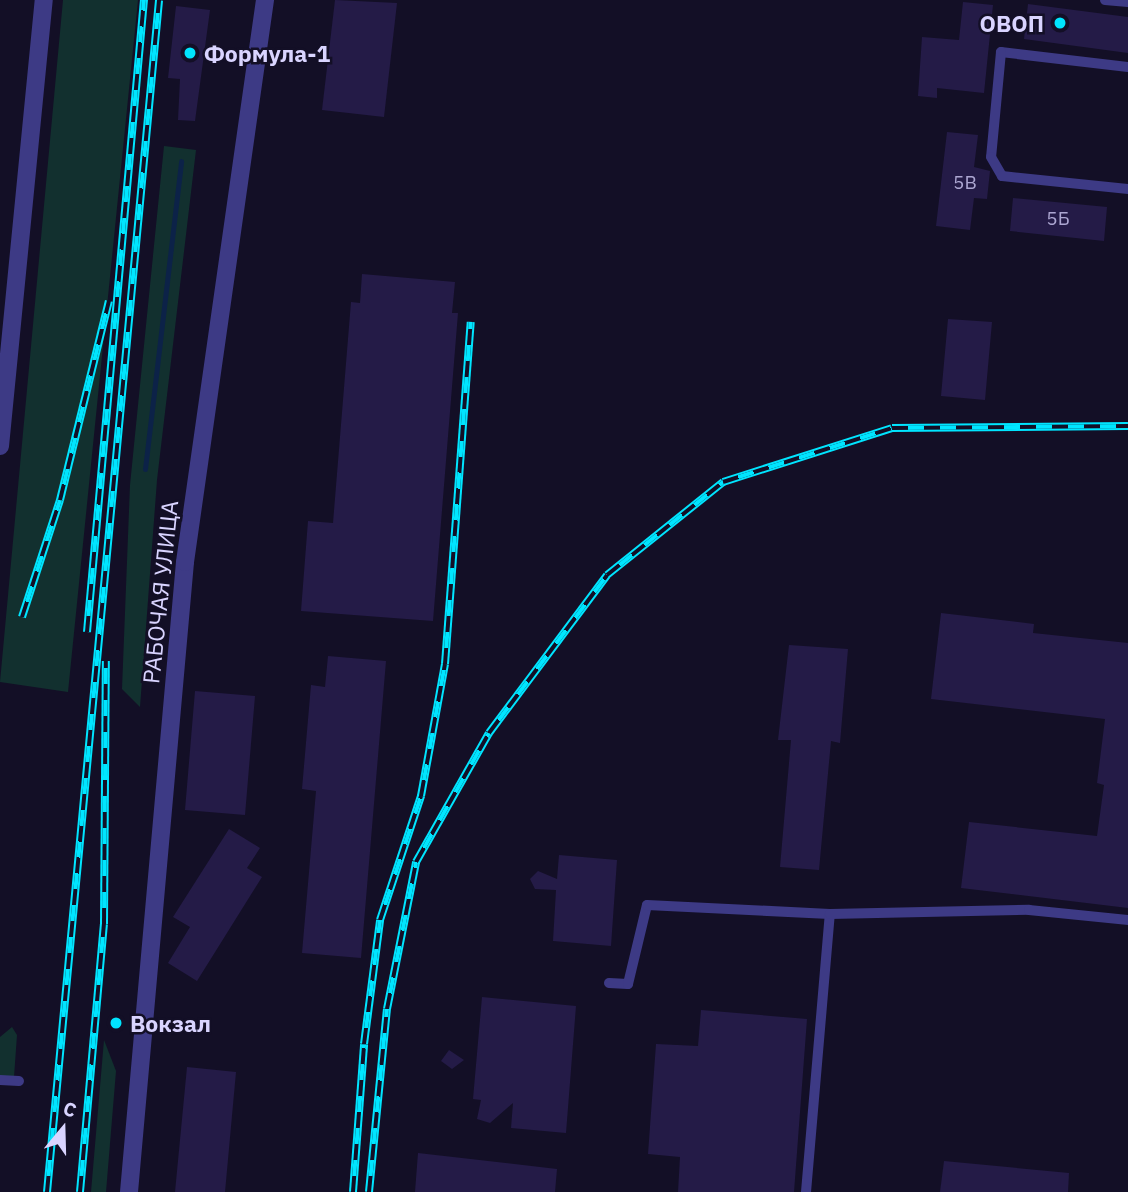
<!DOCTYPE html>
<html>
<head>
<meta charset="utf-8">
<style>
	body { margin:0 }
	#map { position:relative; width:1128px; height:1192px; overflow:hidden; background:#130f26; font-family:"IBM Plex Sans",sans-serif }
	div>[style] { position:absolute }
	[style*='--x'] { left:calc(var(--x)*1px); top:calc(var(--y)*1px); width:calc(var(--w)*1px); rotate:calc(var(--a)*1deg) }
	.green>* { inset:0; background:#12302f }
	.stream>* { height:5px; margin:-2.5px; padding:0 2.5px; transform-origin:2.5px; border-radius:2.5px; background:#0c2248 }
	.building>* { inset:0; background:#241b47 }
	.service>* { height:10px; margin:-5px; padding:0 5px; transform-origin:5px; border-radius:5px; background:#3d3a85 }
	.tertiary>* { height:18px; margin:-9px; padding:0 9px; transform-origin:9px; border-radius:9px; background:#3d3a85 }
	.rail>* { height:8px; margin-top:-4px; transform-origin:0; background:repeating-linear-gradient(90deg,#130f26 0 16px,#00e5ff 0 32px); box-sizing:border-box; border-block:2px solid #00e5ff }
	.dots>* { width:19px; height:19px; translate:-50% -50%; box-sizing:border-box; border:4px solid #130f26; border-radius:50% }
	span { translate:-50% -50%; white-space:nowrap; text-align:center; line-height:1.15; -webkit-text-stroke:5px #130f26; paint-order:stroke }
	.number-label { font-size:19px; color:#aca6d1 }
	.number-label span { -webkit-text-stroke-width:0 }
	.poi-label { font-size:23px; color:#d9d4ff; font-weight:700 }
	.right { translate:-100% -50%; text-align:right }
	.left { translate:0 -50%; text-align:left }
	.street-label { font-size:23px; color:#d9d4ff }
	.north { position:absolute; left:28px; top:1094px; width:70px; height:70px; -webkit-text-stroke:5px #130f26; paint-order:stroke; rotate:19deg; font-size:19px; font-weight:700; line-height:28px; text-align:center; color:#d9d4ff }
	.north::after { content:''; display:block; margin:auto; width:24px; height:32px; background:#d9d4ff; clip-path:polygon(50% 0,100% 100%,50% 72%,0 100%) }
</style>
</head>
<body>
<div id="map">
	<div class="green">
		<i style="clip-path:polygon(63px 0,138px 0,68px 692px,0 682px)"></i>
		<i style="clip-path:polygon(164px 146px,196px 150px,157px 480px,140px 707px,122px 689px,130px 485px)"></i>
		<i style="clip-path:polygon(12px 1027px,17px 1035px,14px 1077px,0 1076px,0 1037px)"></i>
		<i style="clip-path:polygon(104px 1040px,116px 1071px,106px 1192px,91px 1192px)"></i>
	</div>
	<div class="stream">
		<i style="--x:145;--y:469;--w:310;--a:-83.3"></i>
	</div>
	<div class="building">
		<i style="clip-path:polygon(335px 0,397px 3px,384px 117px,322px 110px)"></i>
		<i style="clip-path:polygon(963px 2px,993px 5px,984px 93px,937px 88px,937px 98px,918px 96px,922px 37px,959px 40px)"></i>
		<i style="clip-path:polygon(1028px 4px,1128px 17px,1128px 53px,1024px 39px)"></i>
		<i style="clip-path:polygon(176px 6px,210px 10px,195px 121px,178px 120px,180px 79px,168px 78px)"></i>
		<i style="clip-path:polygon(947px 132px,978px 135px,974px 167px,990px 171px,987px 199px,974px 198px,970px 230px,936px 226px)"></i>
		<i style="clip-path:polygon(1013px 198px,1107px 207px,1104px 241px,1010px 231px)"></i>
		<i style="clip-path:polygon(362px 274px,455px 282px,452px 313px,458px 313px,433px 621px,301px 611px,308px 521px,333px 523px,351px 302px,360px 303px)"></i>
		<i style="clip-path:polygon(948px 319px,992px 322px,985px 400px,941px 396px)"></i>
		<i style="clip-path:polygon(941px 613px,1034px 624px,1033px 633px,1128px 643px,1128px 908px,961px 888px,969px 822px,1097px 836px,1104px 785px,1097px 783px,1105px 719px,931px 699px)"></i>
		<i style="clip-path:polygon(789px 645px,848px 649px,840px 743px,831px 741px,819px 870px,780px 867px,791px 740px,778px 740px)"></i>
		<i style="clip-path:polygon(328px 656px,386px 661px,361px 958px,302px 953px,316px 791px,302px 789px,311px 685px,325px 687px)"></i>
		<i style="clip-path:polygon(195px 691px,255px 696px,245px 815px,185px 810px)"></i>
		<i style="clip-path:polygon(229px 829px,260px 848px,247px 868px,262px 877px,197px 981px,168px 963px,190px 927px,173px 917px)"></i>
		<i style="clip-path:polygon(559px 855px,617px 860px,611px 946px,553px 941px,556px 890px,535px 889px,530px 879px,538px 871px,557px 879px)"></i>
		<i style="clip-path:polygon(482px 997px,576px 1006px,566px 1133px,511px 1128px,513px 1103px,490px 1123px,477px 1119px,481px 1100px,473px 1099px)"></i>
		<i style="clip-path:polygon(701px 1010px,807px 1019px,794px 1192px,678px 1192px,680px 1157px,648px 1154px,656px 1044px,698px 1046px)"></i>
		<i style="clip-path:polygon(449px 1050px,464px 1060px,452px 1069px,441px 1061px)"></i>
		<i style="clip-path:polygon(187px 1067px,236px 1072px,225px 1192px,175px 1192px)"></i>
		<i style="clip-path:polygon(418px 1153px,557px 1169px,555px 1192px,415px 1192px)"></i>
		<i style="clip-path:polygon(944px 1161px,1069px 1173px,1068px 1192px,940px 1192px)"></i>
	</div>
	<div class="service">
		<i style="--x:1105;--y:0;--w:23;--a:5"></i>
		<i style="--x:1128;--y:67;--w:128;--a:-173.3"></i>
		<i style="--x:1001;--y:52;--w:105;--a:95.4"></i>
		<i style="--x:991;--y:157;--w:22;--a:60"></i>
		<i style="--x:1002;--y:176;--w:127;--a:5.9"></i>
		<i style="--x:609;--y:983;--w:19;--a:3"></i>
		<i style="--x:628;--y:984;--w:81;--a:-76.5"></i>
		<i style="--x:647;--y:905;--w:183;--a:2.8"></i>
		<i style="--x:0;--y:1080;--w:19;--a:3"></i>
		<i style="--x:806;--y:1192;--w:279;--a:-85.1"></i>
		<i style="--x:830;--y:914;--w:199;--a:-1.2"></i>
		<i style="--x:1029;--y:910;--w:100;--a:5.8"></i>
	</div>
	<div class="tertiary">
		<i style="--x:0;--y:446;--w:448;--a:-84.4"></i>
		<i style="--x:129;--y:1192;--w:632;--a:-84.92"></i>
		<i style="--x:185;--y:562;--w:568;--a:-81.9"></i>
	</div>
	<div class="rail">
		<i style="--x:22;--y:617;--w:123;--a:-72"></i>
		<i style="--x:60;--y:500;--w:205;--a:-76.2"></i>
		<i style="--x:87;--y:632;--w:635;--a:-84.85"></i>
		<i style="--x:47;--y:1192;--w:1197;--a:-84.63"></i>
		<i style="--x:80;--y:1192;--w:269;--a:-84.9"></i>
		<i style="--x:104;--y:924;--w:263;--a:-89.6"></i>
		<i style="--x:353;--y:1192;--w:148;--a:-85.7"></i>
		<i style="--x:364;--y:1044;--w:125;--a:-82.6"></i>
		<i style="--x:380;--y:920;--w:131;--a:-71.7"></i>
		<i style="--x:421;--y:796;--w:134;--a:-79.7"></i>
		<i style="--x:445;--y:664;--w:343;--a:-85.7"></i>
		<i style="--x:369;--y:1192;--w:184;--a:-84.4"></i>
		<i style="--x:387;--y:1009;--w:150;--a:-78.8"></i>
		<i style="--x:416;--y:862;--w:148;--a:-60.5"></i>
		<i style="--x:489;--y:733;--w:197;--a:-53.2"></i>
		<i style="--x:607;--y:575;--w:149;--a:-38.7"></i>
		<i style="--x:723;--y:482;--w:177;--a:-17.7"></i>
		<i style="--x:892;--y:428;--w:236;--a:-0.5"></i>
	</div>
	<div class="dots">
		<i style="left:1060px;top:23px;background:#00e5ff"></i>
		<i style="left:190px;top:53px;background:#00e5ff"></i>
		<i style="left:116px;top:1023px;background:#00e5ff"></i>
	</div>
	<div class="number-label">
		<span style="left:965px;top:183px">5В</span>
		<span style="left:1058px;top:219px">5Б</span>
	</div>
	<div class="poi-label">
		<span class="right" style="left:1044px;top:23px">ОВОП</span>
		<span class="left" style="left:204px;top:53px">Формула-1</span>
		<span class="left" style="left:130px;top:1023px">Вокзал</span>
	</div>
	<div class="street-label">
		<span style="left:160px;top:592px;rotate:-84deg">РАБОЧАЯ УЛИЦА</span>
	</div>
	<div class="north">С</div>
</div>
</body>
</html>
